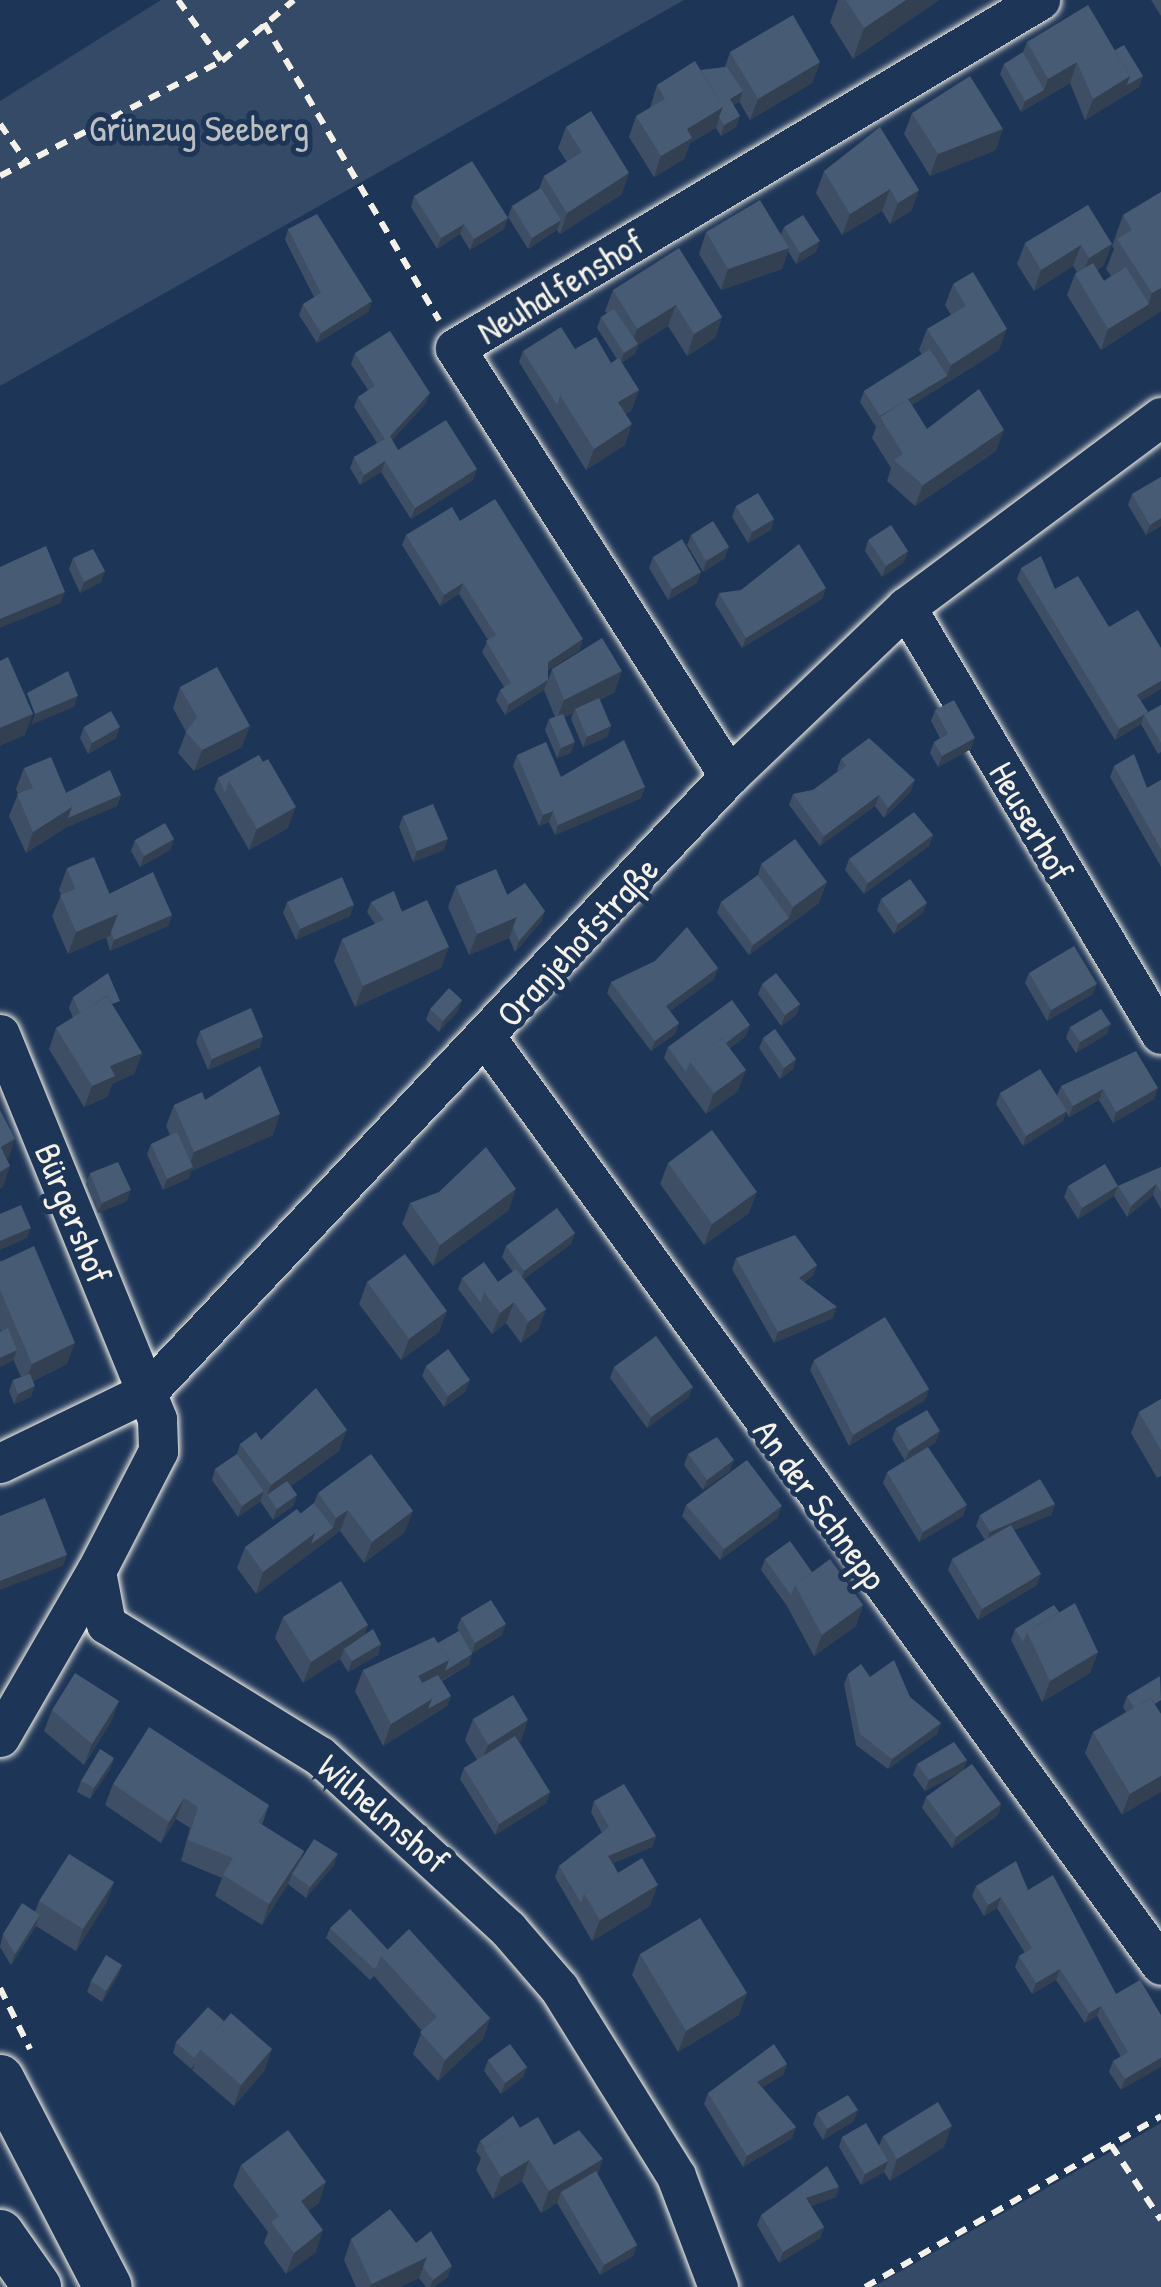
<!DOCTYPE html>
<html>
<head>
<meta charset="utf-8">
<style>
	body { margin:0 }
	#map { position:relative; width:1161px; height:2287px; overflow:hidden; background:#1d3557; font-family:"Patrick Hand",sans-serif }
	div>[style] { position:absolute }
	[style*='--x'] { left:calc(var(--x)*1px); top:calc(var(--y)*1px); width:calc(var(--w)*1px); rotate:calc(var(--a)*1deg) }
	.green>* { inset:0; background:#354a67 }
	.path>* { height:6px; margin-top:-3px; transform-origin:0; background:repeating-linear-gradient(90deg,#f4f1e8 0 12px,transparent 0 21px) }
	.roads { filter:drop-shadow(0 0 3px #f4f1e8) drop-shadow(0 0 3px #f4f1e8) }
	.minor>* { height:39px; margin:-19.5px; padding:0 19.5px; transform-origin:19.5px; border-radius:19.5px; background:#1d3557 }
	.major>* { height:48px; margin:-24px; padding:0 24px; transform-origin:24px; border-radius:24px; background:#1d3557 }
	.wall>* { inset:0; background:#3e4e64 }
	.shaded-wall>* { inset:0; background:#324051 }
	.building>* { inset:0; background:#485b74 }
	span { translate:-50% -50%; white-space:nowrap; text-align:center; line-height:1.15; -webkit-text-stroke:10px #1d3557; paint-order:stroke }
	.park-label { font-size:36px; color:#bbbfc1 }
	.street-label { font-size:36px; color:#f4f1e8 }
</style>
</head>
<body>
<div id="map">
	<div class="green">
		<i style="clip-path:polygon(161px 0,684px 0,0 386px,0 101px)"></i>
		<i style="clip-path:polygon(1161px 2123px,1161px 2287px,873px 2287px)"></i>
	</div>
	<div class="path">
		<i style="--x:178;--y:0;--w:74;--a:54.4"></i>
		<i style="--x:264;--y:23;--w:345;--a:59.5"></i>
		<i style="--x:0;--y:124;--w:44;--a:55.2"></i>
		<i style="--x:0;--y:176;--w:250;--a:-27.4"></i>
		<i style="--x:222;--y:61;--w:94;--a:-40.3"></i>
		<i style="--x:0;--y:1988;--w:68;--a:63.8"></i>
		<i style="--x:1111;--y:2145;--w:90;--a:56.3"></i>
		<i style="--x:865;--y:2287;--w:342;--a:-30"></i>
	</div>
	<div class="roads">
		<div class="minor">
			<i style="--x:906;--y:607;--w:497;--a:59.2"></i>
			<i style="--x:729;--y:776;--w:508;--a:-122.63"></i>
			<i style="--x:455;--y:348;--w:681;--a:-30.75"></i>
			<i style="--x:0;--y:1034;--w:416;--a:67.8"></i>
			<i style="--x:157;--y:1419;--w:32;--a:88"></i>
			<i style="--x:158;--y:1451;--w:135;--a:117.3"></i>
			<i style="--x:96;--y:1571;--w:54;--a:79.3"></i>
			<i style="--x:106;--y:1624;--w:251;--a:31.7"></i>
			<i style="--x:320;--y:1756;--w:255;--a:42.6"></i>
			<i style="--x:508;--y:1929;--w:78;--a:49.2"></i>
			<i style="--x:559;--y:1988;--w:221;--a:58.1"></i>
			<i style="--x:676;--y:2176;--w:119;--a:69.3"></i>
			<i style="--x:487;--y:1039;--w:1145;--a:53.95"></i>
			<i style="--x:0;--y:1463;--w:165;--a:-25.9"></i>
			<i style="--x:148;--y:1391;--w:846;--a:-46.63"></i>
			<i style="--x:729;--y:776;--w:245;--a:-43.7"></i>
			<i style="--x:906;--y:607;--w:318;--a:-36.7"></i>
			<i style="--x:0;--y:1737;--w:192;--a:-60"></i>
		</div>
		<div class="major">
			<i style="--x:0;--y:2079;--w:234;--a:62.6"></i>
			<i style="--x:0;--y:2234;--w:65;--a:55.1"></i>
		</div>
	</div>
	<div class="wall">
		<i style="clip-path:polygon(838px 0,939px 0,853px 59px,830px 22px)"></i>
		<i style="clip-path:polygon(1151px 0,1161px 0,1161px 16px)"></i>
		<i style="clip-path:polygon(1027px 42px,1115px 50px,1143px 76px,1139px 87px,1085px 120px,1070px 83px,1021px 112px,1000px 74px,1004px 64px,1023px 52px)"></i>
		<i style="clip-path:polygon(730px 52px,820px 62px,812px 83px,750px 120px,739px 101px,733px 105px,740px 116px,736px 127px,721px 136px,716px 128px,690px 143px,684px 159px,654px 177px,629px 137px,636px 116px,650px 108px,657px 85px,701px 70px,725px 67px)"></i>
		<i style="clip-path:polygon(912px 113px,996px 150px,930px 176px,904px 134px)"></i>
		<i style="clip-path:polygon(566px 127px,622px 194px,560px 234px,557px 230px,528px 249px,508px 217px,512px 206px,539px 189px,544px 176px,567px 162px,558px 148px)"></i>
		<i style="clip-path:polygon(824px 171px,919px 190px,911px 211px,890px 224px,882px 211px,842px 235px,816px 193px)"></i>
		<i style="clip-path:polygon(1161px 192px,1161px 311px,1101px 350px,1067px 295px,1075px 274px,1077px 272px,1073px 266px,1034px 291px,1017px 264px,1025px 243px,1088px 205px,1104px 265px,1097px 270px,1104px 281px,1111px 276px,1106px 269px,1114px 249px,1112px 246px,1123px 215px)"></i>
		<i style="clip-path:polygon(414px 196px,508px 218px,504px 229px,470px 250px,460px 234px,437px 249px,411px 207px)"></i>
		<i style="clip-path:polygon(784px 227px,816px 252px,796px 264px,788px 251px,782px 269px,721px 290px,699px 254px,706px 232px,781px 234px)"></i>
		<i style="clip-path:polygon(288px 229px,372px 301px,368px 312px,317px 343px,299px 315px,303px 304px,314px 297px,285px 240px)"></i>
		<i style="clip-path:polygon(953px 284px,999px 350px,912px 405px,927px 429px,996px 451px,915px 506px,887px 481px,891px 468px,872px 438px,876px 427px,860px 402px,864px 391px,922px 354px,919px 350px,927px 329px,951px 315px,945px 305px)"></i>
		<i style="clip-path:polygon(613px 290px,722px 317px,715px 338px,687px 356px,668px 326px,638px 345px,635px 354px,621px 363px,639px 390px,631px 411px,626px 414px,625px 445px,586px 470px,519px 362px,523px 351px,575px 349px,611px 363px,617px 359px,597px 328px,601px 317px,607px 314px,605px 311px)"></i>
		<i style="clip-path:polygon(355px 353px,426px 403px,392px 440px,398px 450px,473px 480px,411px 519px,381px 472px,360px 485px,350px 468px,354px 457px,377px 443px,354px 407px,358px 397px,368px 390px,351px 364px)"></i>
		<i style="clip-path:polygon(1161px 477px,1161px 526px,1146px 535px,1128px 505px,1132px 494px)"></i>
		<i style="clip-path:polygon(736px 506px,774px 519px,771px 530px,748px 543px,732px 517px)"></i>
		<i style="clip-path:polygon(460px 521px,580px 650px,548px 670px,548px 680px,552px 669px,615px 692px,600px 700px,611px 726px,607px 737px,583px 747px,571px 719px,573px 713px,564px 717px,571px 753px,557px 758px,545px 730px,549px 719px,555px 717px,544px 690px,505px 715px,496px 700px,500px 690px,504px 687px,482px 652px,488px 640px,459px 594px,440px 606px,402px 545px,406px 535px)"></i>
		<i style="clip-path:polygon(691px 535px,725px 558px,703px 572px,687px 545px)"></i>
		<i style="clip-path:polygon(868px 540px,908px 551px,904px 562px,882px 577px,865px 551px)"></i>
		<i style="clip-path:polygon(653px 557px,701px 572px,697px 583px,668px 600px,649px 568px)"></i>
		<i style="clip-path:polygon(73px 558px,105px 571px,101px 582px,80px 593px,69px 569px)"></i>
		<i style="clip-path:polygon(1021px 568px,1055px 589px,1148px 712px,1161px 705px,1161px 752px,1158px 754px,1141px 724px,1115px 740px,1017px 579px)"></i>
		<i style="clip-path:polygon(826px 588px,822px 599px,742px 648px,715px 604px,719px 593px)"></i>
		<i style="clip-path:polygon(180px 687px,242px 747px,194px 771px,178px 753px,186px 732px,173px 708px)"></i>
		<i style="clip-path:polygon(935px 710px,971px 749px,938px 767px,930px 753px,934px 742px,940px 738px,931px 721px)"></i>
		<i style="clip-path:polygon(84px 727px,116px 738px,88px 754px,80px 738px)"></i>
		<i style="clip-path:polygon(259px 755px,288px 828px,249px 850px,214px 789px,218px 778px)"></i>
		<i style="clip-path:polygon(517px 755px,561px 777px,645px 787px,641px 798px,555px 835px,549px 822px,539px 826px,513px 766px)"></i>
		<i style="clip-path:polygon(841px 759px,911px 791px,884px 818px,875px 806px,820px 846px,789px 805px,793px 794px,813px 790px,838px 771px,837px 770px)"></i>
		<i style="clip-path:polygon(1114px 766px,1147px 788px,1161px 780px,1161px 867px,1110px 777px)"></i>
		<i style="clip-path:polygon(24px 768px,66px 793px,121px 795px,117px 806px,65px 828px,26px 853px,9px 816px,18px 794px,16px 789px)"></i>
		<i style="clip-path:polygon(403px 816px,444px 850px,413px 862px,399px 827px)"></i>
		<i style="clip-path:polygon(933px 835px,929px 846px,864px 894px,845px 870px,849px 859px)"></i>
		<i style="clip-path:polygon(174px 839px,170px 850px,140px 867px,131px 851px,135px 840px)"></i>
		<i style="clip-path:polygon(761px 864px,819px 903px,749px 955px,717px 913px,721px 902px,758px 875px)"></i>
		<i style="clip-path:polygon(67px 868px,109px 894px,172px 915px,168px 926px,110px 951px,106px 937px,68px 954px,52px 916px,61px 895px,59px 890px)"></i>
		<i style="clip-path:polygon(456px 886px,507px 895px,545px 911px,541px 922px,515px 952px,509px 938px,469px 955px,448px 907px)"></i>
		<i style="clip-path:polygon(881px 899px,923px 913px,894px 934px,877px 910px)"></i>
		<i style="clip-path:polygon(287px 902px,350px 916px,296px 940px,283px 913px)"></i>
		<i style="clip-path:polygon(371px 902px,402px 912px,441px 968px,355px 1007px,334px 961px,342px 939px,375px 924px,367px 912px)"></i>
		<i style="clip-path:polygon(718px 968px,714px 979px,670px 1011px,679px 1023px,675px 1034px,651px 1051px,607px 993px,611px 982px)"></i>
		<i style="clip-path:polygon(1029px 973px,1093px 994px,1047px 1021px,1025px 983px)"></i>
		<i style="clip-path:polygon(762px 984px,800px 1004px,796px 1015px,781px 1026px,758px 994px)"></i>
		<i style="clip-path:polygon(73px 997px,116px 1011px,142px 1053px,134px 1074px,112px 1084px,107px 1097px,84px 1107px,49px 1049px,56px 1028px,73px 1018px,69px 1008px)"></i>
		<i style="clip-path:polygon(462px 1000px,458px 1011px,439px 1032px,426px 1020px,430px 1009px)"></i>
		<i style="clip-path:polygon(1070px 1027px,1107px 1034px,1076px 1053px,1066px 1038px)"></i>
		<i style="clip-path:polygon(200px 1031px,260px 1047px,208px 1070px,196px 1042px)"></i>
		<i style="clip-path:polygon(746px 1036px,730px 1048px,738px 1091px,706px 1114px,664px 1058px,668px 1047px)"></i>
		<i style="clip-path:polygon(763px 1038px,796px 1059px,793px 1069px,780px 1079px,759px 1048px)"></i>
		<i style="clip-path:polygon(1061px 1086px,1158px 1088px,1154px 1099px,1113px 1123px,1099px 1100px,1069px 1117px,1066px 1112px,1063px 1121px,1023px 1146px,996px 1104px,1000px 1093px,1057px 1096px)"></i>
		<i style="clip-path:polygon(205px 1100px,273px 1135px,191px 1171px,189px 1178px,163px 1190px,147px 1154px,151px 1144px,170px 1135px,166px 1126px,174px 1105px)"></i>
		<i style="clip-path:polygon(668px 1163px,749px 1213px,704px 1245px,660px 1184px)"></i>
		<i style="clip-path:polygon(1161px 1167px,1161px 1209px,1153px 1195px,1127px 1217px,1114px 1196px,1078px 1219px,1064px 1197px,1068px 1186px,1118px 1186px)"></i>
		<i style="clip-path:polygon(90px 1173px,127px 1201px,98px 1213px,86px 1184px)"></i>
		<i style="clip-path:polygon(410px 1203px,509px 1210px,433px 1266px,402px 1224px)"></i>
		<i style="clip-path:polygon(575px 1233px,571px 1244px,524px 1279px,546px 1309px,538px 1330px,521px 1343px,506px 1323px,492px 1334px,458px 1289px,462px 1278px,498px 1282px,513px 1272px,502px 1257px,506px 1246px)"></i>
		<i style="clip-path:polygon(736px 1258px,817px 1265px,813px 1276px,804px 1282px,833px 1318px,774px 1343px,732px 1269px)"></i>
		<i style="clip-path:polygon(0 1260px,67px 1364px,33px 1381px,31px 1397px,14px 1404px,9px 1391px,13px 1380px,21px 1377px,0 1329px)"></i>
		<i style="clip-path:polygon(367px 1282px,439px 1332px,401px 1360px,359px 1304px)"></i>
		<i style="clip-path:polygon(814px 1360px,929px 1389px,925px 1400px,849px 1446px,810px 1370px)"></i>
		<i style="clip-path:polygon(426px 1366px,466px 1391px,444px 1407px,422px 1376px)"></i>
		<i style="clip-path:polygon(614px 1367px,689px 1397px,647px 1428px,610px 1378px)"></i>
		<i style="clip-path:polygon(1161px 1399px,1161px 1476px,1157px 1478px,1131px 1433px,1139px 1412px)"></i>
		<i style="clip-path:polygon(896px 1428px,936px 1442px,905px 1461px,892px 1439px)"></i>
		<i style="clip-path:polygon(261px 1440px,339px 1451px,291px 1486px,297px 1495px,293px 1506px,273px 1520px,260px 1501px,238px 1517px,212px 1480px,215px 1469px,237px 1454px,240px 1444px)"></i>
		<i style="clip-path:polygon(688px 1454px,730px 1471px,703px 1490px,684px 1465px)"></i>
		<i style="clip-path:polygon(887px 1472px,963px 1516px,919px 1542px,883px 1483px)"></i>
		<i style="clip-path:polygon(318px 1493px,405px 1532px,364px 1563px,340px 1531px,256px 1594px,237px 1568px,245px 1547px,300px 1514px,314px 1503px)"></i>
		<i style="clip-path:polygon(1055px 1504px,1051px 1515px,1014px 1530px,1037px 1585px,978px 1620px,948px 1570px,952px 1559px,985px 1540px,976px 1526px,980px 1515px)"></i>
		<i style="clip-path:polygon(686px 1505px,778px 1517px,720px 1560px,682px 1516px)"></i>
		<i style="clip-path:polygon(765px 1559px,812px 1572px,863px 1605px,856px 1626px,814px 1656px,787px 1606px,761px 1570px)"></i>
		<i style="clip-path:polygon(1059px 1612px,1098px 1652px,1090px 1673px,1042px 1702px,1011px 1640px,1015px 1629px)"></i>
		<i style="clip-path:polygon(283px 1617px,365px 1635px,381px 1644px,378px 1655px,348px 1672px,340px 1659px,303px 1683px,275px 1638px)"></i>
		<i style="clip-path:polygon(461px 1618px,502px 1635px,472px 1653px,469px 1665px,442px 1681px,451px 1696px,447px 1706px,383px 1746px,355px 1691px,363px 1670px,438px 1643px,459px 1631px,457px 1628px)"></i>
		<i style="clip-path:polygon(848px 1674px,870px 1677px,910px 1697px,941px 1723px,937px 1734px,888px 1769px,856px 1745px,844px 1684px)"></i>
		<i style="clip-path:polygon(1127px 1696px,1158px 1710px,1161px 1714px,1122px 1815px,1085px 1753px,1093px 1732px,1126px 1712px,1123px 1707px)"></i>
		<i style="clip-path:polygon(119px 1701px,111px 1722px,84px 1765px,44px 1731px,52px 1710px)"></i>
		<i style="clip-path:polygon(473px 1719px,521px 1741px,519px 1742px,550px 1792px,546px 1803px,495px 1835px,460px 1779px,464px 1768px,477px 1760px,465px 1740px)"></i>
		<i style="clip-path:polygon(114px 1758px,110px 1769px,90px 1799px,77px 1792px,81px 1781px)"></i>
		<i style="clip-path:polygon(967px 1760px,963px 1770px,1001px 1804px,998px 1815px,952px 1848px,922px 1808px,926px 1797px,961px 1772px,925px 1791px,913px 1775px,917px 1764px)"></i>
		<i style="clip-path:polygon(113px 1784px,269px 1805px,262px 1825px,304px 1851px,300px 1862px,334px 1865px,306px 1898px,288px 1884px,262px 1925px,215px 1896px,222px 1878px,181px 1861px,190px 1828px,176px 1819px,161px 1843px,105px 1805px)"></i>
		<i style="clip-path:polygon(594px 1801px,656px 1836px,652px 1847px,613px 1863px,618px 1873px,650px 1906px,592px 1941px,555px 1877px,559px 1866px,602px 1833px,591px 1812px)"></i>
		<i style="clip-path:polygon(114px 1882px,106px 1903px,76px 1951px,36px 1926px,11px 1965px,0 1947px,3px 1934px,35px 1912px,39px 1901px)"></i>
		<i style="clip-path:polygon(976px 1886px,1028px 1890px,1116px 1994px,1161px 2015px,1121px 2090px,1109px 2072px,1113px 2061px,1121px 2057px,1097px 2016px,1085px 2023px,1056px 1980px,1032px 1994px,1015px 1967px,1019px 1956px,1025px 1953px,997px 1908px,984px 1916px,972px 1896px)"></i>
		<i style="clip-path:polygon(330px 1928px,388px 1950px,490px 2018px,483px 2039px,438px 2081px,413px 2054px,422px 2031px,374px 1976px,370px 1980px,326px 1938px)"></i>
		<i style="clip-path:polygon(640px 1954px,739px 2015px,678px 2052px,632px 1975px)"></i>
		<i style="clip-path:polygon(122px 1965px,118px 1976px,102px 2002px,87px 1992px,91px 1981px)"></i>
		<i style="clip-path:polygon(176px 2042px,265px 2070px,234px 2106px,192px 2070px,195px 2064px,191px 2069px,173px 2053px)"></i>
		<i style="clip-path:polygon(488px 2060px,527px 2067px,523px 2077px,501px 2094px,484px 2071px)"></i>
		<i style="clip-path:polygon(787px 2064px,783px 2075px,762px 2087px,796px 2127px,792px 2138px,743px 2167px,704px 2104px,708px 2093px)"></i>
		<i style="clip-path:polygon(817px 2113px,854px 2121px,823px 2140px,813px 2124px)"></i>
		<i style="clip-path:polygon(520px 2128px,554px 2145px,598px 2175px,637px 2245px,633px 2256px,600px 2275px,557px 2203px,541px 2213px,522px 2181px,493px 2199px,476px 2170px,481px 2158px,476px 2151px,480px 2141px)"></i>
		<i style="clip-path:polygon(883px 2136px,944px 2147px,890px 2181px,884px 2172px,861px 2185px,839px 2147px,842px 2137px,879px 2146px)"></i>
		<i style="clip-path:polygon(241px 2165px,319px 2203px,309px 2210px,316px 2252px,286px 2274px,264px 2243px,268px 2232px,233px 2186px)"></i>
		<i style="clip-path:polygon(839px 2187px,836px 2197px,811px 2206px,824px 2227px,820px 2238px,779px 2263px,757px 2225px,761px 2215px)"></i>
		<i style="clip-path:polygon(351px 2239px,416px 2243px,448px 2277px,434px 2287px,426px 2287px,419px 2278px,400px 2287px,356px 2287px,344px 2260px)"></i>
	</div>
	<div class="shaded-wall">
		<i style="clip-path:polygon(906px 0,939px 0,853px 59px,864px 28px)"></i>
		<i style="clip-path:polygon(820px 62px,812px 83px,750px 120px,758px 99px)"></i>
		<i style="clip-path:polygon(1077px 62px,1070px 83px,1021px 112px,1025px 101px,1044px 90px,1048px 79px)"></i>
		<i style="clip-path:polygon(1130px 76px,1143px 76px,1139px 87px,1085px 120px,1093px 99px)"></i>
		<i style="clip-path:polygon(743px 91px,739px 102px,726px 110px,730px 99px)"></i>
		<i style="clip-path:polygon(723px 107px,716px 128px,690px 143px,684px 159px,654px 177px,661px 156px,687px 129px)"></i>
		<i style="clip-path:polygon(740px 116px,736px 127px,721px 136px,724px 125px)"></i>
		<i style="clip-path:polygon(1003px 129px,996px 150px,930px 176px,938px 154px)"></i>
		<i style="clip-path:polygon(629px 173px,622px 194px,560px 234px,567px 213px)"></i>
		<i style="clip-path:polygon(890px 189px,882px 211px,842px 235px,850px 214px)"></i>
		<i style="clip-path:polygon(919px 190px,911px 211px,890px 224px,898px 203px)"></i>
		<i style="clip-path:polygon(508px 218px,504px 229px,470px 250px,474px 239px)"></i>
		<i style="clip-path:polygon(561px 220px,557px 230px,528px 249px,532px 238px)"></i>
		<i style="clip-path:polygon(464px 224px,460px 234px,437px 249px,441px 238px)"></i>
		<i style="clip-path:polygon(820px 241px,816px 252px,796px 264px,800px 253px)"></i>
		<i style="clip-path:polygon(1112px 244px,1104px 265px,1081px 279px,1089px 258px)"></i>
		<i style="clip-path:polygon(1081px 245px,1073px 266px,1034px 291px,1041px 270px)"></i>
		<i style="clip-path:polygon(789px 248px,782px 269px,721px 290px,728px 269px)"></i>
		<i style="clip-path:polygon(1161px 288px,1161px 311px,1101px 350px,1108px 329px,1148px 305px,1152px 293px)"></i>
		<i style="clip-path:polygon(372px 301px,368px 312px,317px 343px,321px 333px)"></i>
		<i style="clip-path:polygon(676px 305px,668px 326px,638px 345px,635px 354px,620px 364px,624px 353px,630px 349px,637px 329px)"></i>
		<i style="clip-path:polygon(722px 317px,715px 338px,687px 356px,694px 334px)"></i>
		<i style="clip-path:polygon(1007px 329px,999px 350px,883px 423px,880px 416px,947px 376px,951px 365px)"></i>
		<i style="clip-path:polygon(639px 390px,631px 411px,611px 423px,618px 402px)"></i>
		<i style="clip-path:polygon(430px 393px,426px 403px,386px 447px,390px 436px)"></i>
		<i style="clip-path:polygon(632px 424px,625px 445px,586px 470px,594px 449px)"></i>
		<i style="clip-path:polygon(1004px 430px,996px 451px,915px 506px,923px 485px)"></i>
		<i style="clip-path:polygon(385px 461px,381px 472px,360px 485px,364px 475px)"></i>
		<i style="clip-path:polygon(477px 469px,473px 480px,411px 519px,415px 508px)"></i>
		<i style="clip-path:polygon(1161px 518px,1161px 526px,1146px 535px,1150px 525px)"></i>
		<i style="clip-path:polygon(774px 519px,771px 530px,748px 543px,752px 532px)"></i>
		<i style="clip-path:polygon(729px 547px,725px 558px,703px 572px,706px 561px)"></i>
		<i style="clip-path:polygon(908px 551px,904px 562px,882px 577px,886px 566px)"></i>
		<i style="clip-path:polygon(105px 571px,101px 582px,80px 593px,84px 582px)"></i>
		<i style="clip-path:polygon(701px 572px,697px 583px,668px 600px,672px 589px)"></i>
		<i style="clip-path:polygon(463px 583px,459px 594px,440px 606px,444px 595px)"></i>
		<i style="clip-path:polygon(826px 588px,822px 599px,742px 648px,746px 638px)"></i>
		<i style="clip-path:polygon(65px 592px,61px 603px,0 628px,0 619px)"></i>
		<i style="clip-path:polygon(583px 639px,580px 650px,544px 673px,548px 662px)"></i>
		<i style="clip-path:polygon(622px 671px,615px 692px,576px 712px,575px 709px,573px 713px,556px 721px,564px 700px)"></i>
		<i style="clip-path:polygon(548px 680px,544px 690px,505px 715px,509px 704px)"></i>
		<i style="clip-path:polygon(1161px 681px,1161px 689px,1133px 706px,1137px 695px)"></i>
		<i style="clip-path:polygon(78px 696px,74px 707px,31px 725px,35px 714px)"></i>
		<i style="clip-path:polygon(33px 714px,25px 735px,0 746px,0 728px)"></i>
		<i style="clip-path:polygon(1144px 715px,1141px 724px,1115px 740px,1119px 729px)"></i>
		<i style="clip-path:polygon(250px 726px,242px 747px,194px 771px,202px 750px)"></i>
		<i style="clip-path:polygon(611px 726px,607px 737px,583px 747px,587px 737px)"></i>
		<i style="clip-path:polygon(120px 727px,116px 738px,88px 754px,92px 743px)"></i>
		<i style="clip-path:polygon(975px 738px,971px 749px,938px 767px,942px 756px)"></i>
		<i style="clip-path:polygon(575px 742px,571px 753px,557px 758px,561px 748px)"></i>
		<i style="clip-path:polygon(915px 780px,911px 791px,884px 818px,888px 808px)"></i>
		<i style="clip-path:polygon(645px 787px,641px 798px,555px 835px,558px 825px)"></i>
		<i style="clip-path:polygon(121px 795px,117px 806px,65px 828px,26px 853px,33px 832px,72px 807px)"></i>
		<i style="clip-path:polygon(879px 795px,875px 806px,820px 846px,824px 836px)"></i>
		<i style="clip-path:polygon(296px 807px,288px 828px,249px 850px,257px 829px)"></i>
		<i style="clip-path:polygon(553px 811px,549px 822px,539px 826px,543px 815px)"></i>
		<i style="clip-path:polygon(933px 835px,929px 846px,864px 894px,868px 883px)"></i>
		<i style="clip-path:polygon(174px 839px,170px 850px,140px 867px,144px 856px)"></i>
		<i style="clip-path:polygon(448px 839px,444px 850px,413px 862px,417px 851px)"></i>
		<i style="clip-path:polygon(827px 882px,819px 903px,749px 955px,753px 945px,789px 918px,793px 907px)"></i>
		<i style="clip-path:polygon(927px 903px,923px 913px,894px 934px,898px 924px)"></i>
		<i style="clip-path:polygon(354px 905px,350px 916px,296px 940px,300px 929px)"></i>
		<i style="clip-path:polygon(545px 911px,541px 922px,515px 952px,519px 941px)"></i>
		<i style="clip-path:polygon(118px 914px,110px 936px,68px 954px,76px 932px)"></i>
		<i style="clip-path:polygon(172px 915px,168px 926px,110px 951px,114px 940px)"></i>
		<i style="clip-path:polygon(517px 917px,509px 938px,469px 955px,477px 934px)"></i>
		<i style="clip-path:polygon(449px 947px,441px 968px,355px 1007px,363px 986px)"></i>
		<i style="clip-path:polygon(718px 968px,714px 979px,662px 1017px,666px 1006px)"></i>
		<i style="clip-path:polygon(1097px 984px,1093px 994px,1047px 1021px,1051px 1010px)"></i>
		<i style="clip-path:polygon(462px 1000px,458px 1011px,439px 1032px,443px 1021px)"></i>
		<i style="clip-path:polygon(800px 1004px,796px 1015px,781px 1026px,785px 1015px)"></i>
		<i style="clip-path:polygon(679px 1023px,675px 1034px,651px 1051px,655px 1041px)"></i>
		<i style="clip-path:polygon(1111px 1024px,1107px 1034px,1076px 1053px,1080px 1042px)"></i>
		<i style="clip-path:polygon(750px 1025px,746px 1036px,698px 1072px,694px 1067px)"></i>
		<i style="clip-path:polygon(263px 1037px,260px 1047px,208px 1070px,212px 1059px)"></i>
		<i style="clip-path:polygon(142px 1053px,134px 1074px,112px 1084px,107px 1097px,84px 1107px,92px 1086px,110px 1066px)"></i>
		<i style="clip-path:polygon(796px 1059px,793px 1069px,780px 1079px,784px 1068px)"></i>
		<i style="clip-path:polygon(746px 1070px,738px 1091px,706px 1114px,714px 1093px)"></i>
		<i style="clip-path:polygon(1158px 1088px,1154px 1099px,1113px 1123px,1116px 1112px)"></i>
		<i style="clip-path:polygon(1103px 1089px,1099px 1100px,1069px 1117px,1073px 1106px)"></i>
		<i style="clip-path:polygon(1067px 1111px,1063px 1121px,1023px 1146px,1026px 1136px)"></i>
		<i style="clip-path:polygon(280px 1114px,273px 1135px,191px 1171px,189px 1178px,163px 1190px,167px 1179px,188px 1169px,194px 1152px)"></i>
		<i style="clip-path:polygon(15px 1139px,8px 1160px,1px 1147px)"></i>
		<i style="clip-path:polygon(10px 1166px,3px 1187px,0 1189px,0 1172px)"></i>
		<i style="clip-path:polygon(1156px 1184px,1153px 1195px,1127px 1217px,1131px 1206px)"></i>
		<i style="clip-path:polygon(1118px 1186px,1114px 1196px,1078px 1219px,1082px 1208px)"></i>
		<i style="clip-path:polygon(516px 1189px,509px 1210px,433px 1266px,440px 1245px)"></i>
		<i style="clip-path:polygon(131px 1190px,127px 1201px,98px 1213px,102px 1203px)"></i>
		<i style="clip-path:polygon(757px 1192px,749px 1213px,704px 1245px,712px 1224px)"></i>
		<i style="clip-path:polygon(31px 1228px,27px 1238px,0 1250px,0 1241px)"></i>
		<i style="clip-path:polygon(575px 1233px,571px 1244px,520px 1282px,524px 1271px)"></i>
		<i style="clip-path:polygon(817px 1265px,813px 1276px,795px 1288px,799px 1278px)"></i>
		<i style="clip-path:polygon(514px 1302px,506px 1323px,492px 1334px,500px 1313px)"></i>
		<i style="clip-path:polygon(837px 1307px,833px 1318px,774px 1343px,778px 1332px)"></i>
		<i style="clip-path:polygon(546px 1309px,538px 1330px,521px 1343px,528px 1322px)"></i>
		<i style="clip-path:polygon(447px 1311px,439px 1332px,401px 1360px,409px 1339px)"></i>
		<i style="clip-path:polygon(75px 1343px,67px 1364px,24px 1385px,32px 1364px)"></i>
		<i style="clip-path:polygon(17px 1350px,13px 1361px,0 1367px,0 1358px)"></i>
		<i style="clip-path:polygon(470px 1380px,466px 1391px,444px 1407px,448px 1396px)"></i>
		<i style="clip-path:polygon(35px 1386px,31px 1397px,14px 1404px,18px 1394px)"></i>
		<i style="clip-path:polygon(693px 1387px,689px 1397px,647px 1428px,651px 1417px)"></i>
		<i style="clip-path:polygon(929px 1389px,925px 1400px,849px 1446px,853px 1435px)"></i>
		<i style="clip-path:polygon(347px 1430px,339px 1451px,271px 1501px,267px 1495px,271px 1485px)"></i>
		<i style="clip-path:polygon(940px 1431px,936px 1442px,905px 1461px,909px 1451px)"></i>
		<i style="clip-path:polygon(734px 1460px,730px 1471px,703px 1490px,707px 1480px)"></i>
		<i style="clip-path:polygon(264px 1491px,260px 1502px,238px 1517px,242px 1506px)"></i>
		<i style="clip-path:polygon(297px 1495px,293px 1506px,273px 1520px,277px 1509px)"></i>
		<i style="clip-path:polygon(1055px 1504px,1051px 1515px,986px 1542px,990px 1532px)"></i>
		<i style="clip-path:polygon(967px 1505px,963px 1516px,919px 1542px,923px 1532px)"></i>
		<i style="clip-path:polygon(782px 1506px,778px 1517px,720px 1560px,724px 1549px)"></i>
		<i style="clip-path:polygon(348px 1510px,340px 1531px,256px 1594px,263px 1572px,315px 1533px,333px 1528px,336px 1518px)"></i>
		<i style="clip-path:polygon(413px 1511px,405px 1532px,364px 1563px,372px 1542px)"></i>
		<i style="clip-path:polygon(67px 1555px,63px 1566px,0 1590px,0 1581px)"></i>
		<i style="clip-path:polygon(1041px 1574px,1037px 1585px,978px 1620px,982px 1609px)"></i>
		<i style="clip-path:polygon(863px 1605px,856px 1626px,814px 1656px,822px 1635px)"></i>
		<i style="clip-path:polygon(506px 1624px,502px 1635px,472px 1654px,475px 1643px)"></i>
		<i style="clip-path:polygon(368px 1625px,361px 1647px,344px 1649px,340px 1659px,303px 1683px,311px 1662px)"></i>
		<i style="clip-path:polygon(381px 1644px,378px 1655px,348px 1672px,352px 1661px)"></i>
		<i style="clip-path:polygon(1098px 1652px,1090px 1673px,1042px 1702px,1050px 1681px)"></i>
		<i style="clip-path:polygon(472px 1654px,469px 1665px,418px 1693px,418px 1676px,449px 1660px)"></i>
		<i style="clip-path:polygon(451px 1696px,447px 1706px,383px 1746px,391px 1724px,432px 1699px)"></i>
		<i style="clip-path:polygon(119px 1701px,111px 1722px,84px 1765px,92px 1744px)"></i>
		<i style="clip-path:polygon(528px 1720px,521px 1741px,480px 1766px,488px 1745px)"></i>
		<i style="clip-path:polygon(941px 1723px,937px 1734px,888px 1769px,892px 1759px)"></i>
		<i style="clip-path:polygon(114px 1758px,110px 1769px,90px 1799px,94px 1788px)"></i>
		<i style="clip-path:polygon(967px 1760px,963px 1771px,925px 1791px,929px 1780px)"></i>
		<i style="clip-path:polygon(1161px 1776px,1161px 1792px,1122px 1815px,1130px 1794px)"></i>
		<i style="clip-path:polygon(550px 1792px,546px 1803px,495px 1835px,499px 1824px)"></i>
		<i style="clip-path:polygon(184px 1798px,176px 1819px,161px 1843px,169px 1822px)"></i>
		<i style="clip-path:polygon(1001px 1804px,998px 1815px,952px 1848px,956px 1837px)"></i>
		<i style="clip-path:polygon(656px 1836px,652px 1847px,604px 1867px,608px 1856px)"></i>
		<i style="clip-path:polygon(304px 1851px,296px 1872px,292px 1874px,288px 1884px,262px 1925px,269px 1904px)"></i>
		<i style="clip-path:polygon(338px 1854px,334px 1865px,306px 1898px,310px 1887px)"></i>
		<i style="clip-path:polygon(114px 1882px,106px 1903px,76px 1951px,83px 1929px)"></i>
		<i style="clip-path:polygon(658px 1885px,650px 1906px,592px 1941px,600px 1920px)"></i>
		<i style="clip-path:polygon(1001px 1897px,997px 1908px,984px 1916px,988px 1905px)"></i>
		<i style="clip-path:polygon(40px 1915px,36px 1925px,11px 1965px,15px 1954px)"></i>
		<i style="clip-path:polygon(122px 1965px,118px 1976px,102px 2002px,106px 1991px)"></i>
		<i style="clip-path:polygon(1060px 1969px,1056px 1980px,1032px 1994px,1036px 1983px)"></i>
		<i style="clip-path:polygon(747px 1993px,739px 2015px,678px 2052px,686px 2031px)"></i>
		<i style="clip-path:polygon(1101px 2006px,1097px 2016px,1085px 2023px,1089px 2013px)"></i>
		<i style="clip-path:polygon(490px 2018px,483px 2039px,438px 2081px,445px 2060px)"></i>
		<i style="clip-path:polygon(272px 2049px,265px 2070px,234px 2106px,241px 2085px)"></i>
		<i style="clip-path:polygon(1161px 2058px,1161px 2067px,1121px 2090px,1125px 2079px)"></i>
		<i style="clip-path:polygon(787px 2064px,783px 2075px,753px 2093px,757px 2082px)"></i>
		<i style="clip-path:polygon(527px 2067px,523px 2077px,501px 2094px,505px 2083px)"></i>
		<i style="clip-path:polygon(858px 2110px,854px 2121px,823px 2140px,827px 2129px)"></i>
		<i style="clip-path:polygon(952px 2126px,944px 2147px,890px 2181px,897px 2159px)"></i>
		<i style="clip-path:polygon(796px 2127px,792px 2138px,743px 2167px,747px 2156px)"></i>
		<i style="clip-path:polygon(603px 2159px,596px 2180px,561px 2192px,557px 2203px,541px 2213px,549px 2191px)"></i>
		<i style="clip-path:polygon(529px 2160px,522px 2181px,493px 2199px,501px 2177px)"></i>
		<i style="clip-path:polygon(888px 2161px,884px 2172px,861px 2185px,865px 2174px)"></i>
		<i style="clip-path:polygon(326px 2182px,319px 2203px,294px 2222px,301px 2201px)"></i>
		<i style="clip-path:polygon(839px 2187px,836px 2197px,802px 2209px,806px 2198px)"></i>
		<i style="clip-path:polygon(824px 2227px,820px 2238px,779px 2263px,783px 2252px)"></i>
		<i style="clip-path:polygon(323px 2230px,316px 2252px,286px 2274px,294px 2253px)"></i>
		<i style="clip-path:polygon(637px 2245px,633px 2256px,600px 2275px,604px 2265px)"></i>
		<i style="clip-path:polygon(427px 2257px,419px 2278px,400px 2287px,370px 2287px,372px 2284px)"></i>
		<i style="clip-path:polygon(452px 2266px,448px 2277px,434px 2287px,430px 2287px,433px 2280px)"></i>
	</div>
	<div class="building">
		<i style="clip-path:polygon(846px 0,906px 0,864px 28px)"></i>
		<i style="clip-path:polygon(1088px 5px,1130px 76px,1093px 99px,1077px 62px,1048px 79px,1027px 42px)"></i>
		<i style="clip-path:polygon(793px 15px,820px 62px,758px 99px,730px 52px)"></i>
		<i style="clip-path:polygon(1124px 45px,1143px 76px,1127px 85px,1130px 76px,1115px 50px)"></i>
		<i style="clip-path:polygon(1023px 52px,1044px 90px,1025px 101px,1004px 64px)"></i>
		<i style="clip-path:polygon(695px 61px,723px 107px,687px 129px,692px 138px,661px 156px,636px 116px,665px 99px,657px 85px)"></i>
		<i style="clip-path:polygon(727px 67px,743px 91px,730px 99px,740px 116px,724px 125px,719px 117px,723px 107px,701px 70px)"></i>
		<i style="clip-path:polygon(970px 76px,1003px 129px,938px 154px,912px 113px)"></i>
		<i style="clip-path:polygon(591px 111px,629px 173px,567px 213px,544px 176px,582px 152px,566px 127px)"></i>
		<i style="clip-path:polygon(880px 127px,919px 190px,898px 203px,890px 189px,850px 214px,824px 171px)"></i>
		<i style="clip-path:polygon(472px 161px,508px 218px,474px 239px,464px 224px,441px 238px,414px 196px)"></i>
		<i style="clip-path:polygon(541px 188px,561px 220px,532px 238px,512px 206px)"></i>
		<i style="clip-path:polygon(1161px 192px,1161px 288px,1152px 293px,1117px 239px,1132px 230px,1123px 215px)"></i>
		<i style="clip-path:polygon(760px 200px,789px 248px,728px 269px,706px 232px)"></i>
		<i style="clip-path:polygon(1088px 205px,1112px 244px,1089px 258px,1081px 245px,1041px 270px,1025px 243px)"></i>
		<i style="clip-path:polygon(317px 214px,372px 301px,321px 333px,303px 304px,321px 293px,288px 229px)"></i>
		<i style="clip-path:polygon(803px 215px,820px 241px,800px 253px,784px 227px)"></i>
		<i style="clip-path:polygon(679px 248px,722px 317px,694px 334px,676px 305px,637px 329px,613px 290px)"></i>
		<i style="clip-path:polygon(1093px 263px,1104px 281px,1126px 267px,1149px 304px,1108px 329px,1075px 274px)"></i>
		<i style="clip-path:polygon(973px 272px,1007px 329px,951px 365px,927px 329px,966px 306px,953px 284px)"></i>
		<i style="clip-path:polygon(614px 309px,638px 344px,624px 353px,601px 317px)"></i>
		<i style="clip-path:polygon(561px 327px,575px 349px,596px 337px,611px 363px,560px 395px,557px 405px,523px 351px)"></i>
		<i style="clip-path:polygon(390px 331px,430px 393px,390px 436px,398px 450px,446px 420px,477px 469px,415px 508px,385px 461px,364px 475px,354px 457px,385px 439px,358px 397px,375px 386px,355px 353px)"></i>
		<i style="clip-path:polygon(930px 349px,947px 376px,880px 416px,864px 391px)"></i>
		<i style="clip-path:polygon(619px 358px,639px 390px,618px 402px,632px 424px,594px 449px,560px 395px)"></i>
		<i style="clip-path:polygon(979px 389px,1004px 430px,923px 485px,894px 460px,903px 454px,880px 417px,908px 399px,927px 429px)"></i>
		<i style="clip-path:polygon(1161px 477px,1161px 518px,1150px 525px,1132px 494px)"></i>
		<i style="clip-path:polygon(758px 493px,774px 519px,752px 532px,736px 506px)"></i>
		<i style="clip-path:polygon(495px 499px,583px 639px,548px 662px,548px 680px,509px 704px,500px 690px,511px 683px,486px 641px,496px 635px,463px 583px,444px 595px,406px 535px,452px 507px,460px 521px)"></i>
		<i style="clip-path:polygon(713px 521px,729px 547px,706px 561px,691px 535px)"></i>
		<i style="clip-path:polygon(891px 525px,908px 551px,886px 566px,868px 540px)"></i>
		<i style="clip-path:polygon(682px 539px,701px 572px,672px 589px,653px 557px)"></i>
		<i style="clip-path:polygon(799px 544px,826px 588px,746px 638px,719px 593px,741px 590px)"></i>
		<i style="clip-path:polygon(46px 546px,65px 592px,0 619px,0 567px)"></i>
		<i style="clip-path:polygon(93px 549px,105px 571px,84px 582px,73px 558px)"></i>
		<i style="clip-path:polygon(1041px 556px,1055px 589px,1078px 576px,1109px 627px,1138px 610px,1161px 648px,1161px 681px,1137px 695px,1148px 712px,1119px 729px,1021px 568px)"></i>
		<i style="clip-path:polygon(602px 638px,622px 671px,564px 700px,552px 669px)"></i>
		<i style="clip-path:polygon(8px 657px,33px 714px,0 728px,0 661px)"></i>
		<i style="clip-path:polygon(217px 667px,250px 726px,202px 750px,186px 732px,197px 717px,180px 687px)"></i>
		<i style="clip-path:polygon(68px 671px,78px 696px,35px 714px,27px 693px)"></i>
		<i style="clip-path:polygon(599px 698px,611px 726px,587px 737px,575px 709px)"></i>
		<i style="clip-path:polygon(954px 700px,975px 738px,942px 756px,934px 742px,948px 734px,935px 710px)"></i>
		<i style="clip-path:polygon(1161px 705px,1161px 743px,1144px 715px)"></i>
		<i style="clip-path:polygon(111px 711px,120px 727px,92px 743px,84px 727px)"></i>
		<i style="clip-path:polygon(563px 714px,575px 742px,561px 748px,549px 719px)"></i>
		<i style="clip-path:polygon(869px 738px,915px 780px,888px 808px,879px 795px,824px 836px,793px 794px,813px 790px,846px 766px,841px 759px)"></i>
		<i style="clip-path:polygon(624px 740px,645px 787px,558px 825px,553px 811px,543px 815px,517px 755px,546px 742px,561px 777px)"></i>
		<i style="clip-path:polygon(1134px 754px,1147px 788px,1161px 780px,1161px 849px,1114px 766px)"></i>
		<i style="clip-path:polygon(259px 755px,263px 762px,229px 781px,225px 792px,218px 778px)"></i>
		<i style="clip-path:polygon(51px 757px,72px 807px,33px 832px,17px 794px,33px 788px,24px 768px)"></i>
		<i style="clip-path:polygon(268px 759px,296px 807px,257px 829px,229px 781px)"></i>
		<i style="clip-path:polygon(110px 770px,121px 795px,68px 818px,72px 807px,66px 793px)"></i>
		<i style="clip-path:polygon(433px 804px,448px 839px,417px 851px,403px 816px)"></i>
		<i style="clip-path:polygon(914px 812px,933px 835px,868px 883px,849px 859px)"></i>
		<i style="clip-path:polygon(165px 823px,174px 839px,144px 856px,135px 840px)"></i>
		<i style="clip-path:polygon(795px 839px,827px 882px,793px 907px,761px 864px)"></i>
		<i style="clip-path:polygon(94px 857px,118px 914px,76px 932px,60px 895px,75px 889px,67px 868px)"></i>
		<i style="clip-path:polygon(496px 869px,517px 917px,477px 934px,456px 886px)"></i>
		<i style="clip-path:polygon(153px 872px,172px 915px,114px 940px,111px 932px,118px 914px,109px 894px)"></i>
		<i style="clip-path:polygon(758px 875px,789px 918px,753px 945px,721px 902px)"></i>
		<i style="clip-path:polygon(342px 877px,354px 905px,300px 929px,287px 902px)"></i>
		<i style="clip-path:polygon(910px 879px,927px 903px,898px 924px,881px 899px)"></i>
		<i style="clip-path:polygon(525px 883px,545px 911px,519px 941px,513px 927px,517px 917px,507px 895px)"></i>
		<i style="clip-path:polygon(394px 891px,402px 912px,384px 920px,371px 902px)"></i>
		<i style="clip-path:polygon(427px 900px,449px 947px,363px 986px,342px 939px)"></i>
		<i style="clip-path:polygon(687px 927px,718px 968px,666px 1006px,679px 1023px,655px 1041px,611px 982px,655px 961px)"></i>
		<i style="clip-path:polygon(1074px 946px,1097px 984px,1051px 1010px,1029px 973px)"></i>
		<i style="clip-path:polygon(108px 973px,120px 1001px,112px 1004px,107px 996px,80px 1013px,73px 997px)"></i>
		<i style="clip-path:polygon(776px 973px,800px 1004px,785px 1015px,762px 984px)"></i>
		<i style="clip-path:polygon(449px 988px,462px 1000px,443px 1021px,430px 1009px)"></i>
		<i style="clip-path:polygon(107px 996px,142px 1053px,110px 1066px,115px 1076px,92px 1086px,56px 1028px)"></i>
		<i style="clip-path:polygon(732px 1000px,750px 1025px,726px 1043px,722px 1038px,690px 1062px,686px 1072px,668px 1047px)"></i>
		<i style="clip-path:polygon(251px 1008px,263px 1037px,212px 1059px,200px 1031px)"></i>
		<i style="clip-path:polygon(1101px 1009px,1111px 1024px,1080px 1042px,1070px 1027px)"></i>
		<i style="clip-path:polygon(775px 1029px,796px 1059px,784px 1068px,763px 1038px)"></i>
		<i style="clip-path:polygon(722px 1038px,746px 1070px,714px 1093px,690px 1062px)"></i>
		<i style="clip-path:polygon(1136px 1051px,1158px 1088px,1116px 1112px,1103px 1089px,1073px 1106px,1061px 1086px)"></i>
		<i style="clip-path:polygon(260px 1066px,280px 1114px,194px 1152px,174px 1105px,202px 1092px,205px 1100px)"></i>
		<i style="clip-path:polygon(1040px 1069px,1067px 1111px,1026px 1136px,1000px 1093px)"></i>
		<i style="clip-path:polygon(0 1110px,15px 1139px,1px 1147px,10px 1166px,0 1172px)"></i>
		<i style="clip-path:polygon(712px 1130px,757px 1192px,712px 1224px,668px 1163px)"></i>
		<i style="clip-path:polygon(177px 1132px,193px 1167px,167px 1179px,151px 1144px)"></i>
		<i style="clip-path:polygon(486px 1147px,516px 1189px,440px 1245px,410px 1203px,439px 1192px)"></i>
		<i style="clip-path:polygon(118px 1162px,131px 1190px,102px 1203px,90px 1173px)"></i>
		<i style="clip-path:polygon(1105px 1164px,1118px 1186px,1082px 1208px,1068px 1186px)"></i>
		<i style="clip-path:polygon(1161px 1167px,1161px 1192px,1156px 1184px,1131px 1206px,1118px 1186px)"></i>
		<i style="clip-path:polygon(21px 1205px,31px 1228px,0 1241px,0 1214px)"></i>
		<i style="clip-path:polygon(557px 1208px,575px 1233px,524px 1271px,506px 1246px)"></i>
		<i style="clip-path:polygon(795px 1235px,817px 1265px,799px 1278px,837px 1307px,778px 1332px,736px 1258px)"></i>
		<i style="clip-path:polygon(34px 1246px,75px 1343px,32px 1364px,0 1290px,0 1262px)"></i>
		<i style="clip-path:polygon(405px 1254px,447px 1311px,409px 1339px,367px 1282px)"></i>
		<i style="clip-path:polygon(484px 1262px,498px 1282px,484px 1292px,481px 1303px,462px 1278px)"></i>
		<i style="clip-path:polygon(516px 1269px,546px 1309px,528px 1322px,514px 1302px,500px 1313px,484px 1292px)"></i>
		<i style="clip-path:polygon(885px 1317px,929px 1389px,853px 1435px,814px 1360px)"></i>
		<i style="clip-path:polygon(8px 1328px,17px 1350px,0 1358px,0 1332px)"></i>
		<i style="clip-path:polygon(656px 1336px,693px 1387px,651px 1417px,614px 1367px)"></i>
		<i style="clip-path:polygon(448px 1349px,470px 1380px,448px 1396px,426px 1366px)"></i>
		<i style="clip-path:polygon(30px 1374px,35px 1386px,18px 1394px,13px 1380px)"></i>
		<i style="clip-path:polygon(316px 1388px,347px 1430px,271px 1485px,240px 1444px,256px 1432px,261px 1440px)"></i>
		<i style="clip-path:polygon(1161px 1399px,1161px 1450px,1139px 1412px)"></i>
		<i style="clip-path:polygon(927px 1410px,940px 1431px,909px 1451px,896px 1428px)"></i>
		<i style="clip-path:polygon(717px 1437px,734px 1460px,707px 1480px,688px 1454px)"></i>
		<i style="clip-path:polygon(928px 1447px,967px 1505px,923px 1532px,887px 1472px)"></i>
		<i style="clip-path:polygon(237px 1454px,264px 1491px,242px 1506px,215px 1469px)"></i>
		<i style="clip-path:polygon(371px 1454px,413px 1511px,372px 1542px,348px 1510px,336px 1518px,318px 1493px)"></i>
		<i style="clip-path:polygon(747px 1460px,782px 1506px,724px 1549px,686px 1505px)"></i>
		<i style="clip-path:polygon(1040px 1479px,1055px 1504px,990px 1532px,980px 1515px)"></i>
		<i style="clip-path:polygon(287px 1481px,297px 1495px,277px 1509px,267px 1495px)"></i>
		<i style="clip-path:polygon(45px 1498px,67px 1555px,0 1581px,0 1516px)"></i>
		<i style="clip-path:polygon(314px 1503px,333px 1528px,311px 1544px,315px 1533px,300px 1514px)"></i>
		<i style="clip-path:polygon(297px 1509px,315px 1533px,263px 1572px,245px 1547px)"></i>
		<i style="clip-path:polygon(1011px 1525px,1041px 1574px,982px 1609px,952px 1559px)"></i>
		<i style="clip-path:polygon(790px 1541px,812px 1572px,795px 1585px,791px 1595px,765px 1559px)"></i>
		<i style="clip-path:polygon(830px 1559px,863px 1605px,822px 1635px,795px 1585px)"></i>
		<i style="clip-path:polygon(341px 1581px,368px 1625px,311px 1662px,283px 1617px)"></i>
		<i style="clip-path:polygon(491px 1600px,506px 1624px,475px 1643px,461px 1618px)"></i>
		<i style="clip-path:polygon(1075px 1603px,1098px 1652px,1050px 1681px,1027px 1632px)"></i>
		<i style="clip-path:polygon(1054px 1605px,1059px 1612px,1027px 1632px,1023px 1642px,1015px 1629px)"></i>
		<i style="clip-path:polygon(373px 1629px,381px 1644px,352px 1661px,344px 1649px)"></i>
		<i style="clip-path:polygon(459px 1631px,472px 1654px,445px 1671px,449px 1660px,438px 1643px)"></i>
		<i style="clip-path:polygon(434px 1637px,449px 1660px,418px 1676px,432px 1699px,391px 1724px,363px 1670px)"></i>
		<i style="clip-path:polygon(894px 1660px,910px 1697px,941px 1723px,892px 1759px,860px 1734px,848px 1674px,861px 1664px,870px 1677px)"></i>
		<i style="clip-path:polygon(75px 1673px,119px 1701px,92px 1744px,52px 1710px)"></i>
		<i style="clip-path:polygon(438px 1675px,451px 1696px,428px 1709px,432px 1699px,422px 1683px)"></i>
		<i style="clip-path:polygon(1160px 1676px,1161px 1700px,1155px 1704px,1151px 1698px,1134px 1708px,1127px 1696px)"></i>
		<i style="clip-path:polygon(513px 1695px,528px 1720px,488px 1745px,473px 1719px)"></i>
		<i style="clip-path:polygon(1151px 1698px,1161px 1714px,1161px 1776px,1130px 1794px,1093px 1732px)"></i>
		<i style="clip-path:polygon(149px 1727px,269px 1805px,258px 1822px,304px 1851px,269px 1904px,223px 1875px,233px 1858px,188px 1840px,198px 1807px,184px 1798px,169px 1822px,113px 1784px)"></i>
		<i style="clip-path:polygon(515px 1736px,550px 1792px,499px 1824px,464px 1768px)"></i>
		<i style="clip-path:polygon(954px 1742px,967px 1760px,929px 1780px,917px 1764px)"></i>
		<i style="clip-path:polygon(100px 1749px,114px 1758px,94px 1788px,81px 1781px)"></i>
		<i style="clip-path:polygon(972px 1764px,1001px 1804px,956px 1837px,926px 1797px)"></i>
		<i style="clip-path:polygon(624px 1784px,656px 1836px,608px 1856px,618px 1873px,584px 1894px,581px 1903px,559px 1866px,609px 1827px,594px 1801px)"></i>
		<i style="clip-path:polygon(314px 1839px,338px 1854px,310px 1887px,292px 1874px)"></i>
		<i style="clip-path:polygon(69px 1854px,114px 1882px,83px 1929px,39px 1901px)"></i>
		<i style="clip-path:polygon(642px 1858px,658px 1885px,600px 1920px,584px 1894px)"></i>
		<i style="clip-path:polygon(1016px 1861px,1028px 1890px,1053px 1875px,1116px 1994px,1140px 1980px,1161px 2015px,1161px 2058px,1125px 2079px,1113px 2061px,1128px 2052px,1101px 2006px,1089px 2013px,1060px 1969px,1036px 1983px,1019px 1956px,1032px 1948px,1001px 1897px,988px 1905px,976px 1886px)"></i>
		<i style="clip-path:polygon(22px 1903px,40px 1915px,15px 1954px,3px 1934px)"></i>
		<i style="clip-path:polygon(350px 1909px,388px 1950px,381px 1956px,377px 1966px,374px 1969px,330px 1928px)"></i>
		<i style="clip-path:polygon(700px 1918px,747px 1993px,686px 2031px,640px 1954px)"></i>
		<i style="clip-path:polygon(409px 1929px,490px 2018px,445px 2060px,420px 2032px,437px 2017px,381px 1956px)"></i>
		<i style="clip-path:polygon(106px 1955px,122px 1965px,106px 1991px,91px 1981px)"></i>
		<i style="clip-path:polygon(208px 2007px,224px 2021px,194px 2058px,176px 2042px)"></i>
		<i style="clip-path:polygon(231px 2013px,272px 2049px,241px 2085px,200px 2049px)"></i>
		<i style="clip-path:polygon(510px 2044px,527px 2067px,505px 2083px,488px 2060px)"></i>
		<i style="clip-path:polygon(774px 2044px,787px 2064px,757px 2082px,796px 2127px,747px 2156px,708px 2093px)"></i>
		<i style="clip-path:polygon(848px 2095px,858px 2110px,827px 2129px,817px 2113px)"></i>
		<i style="clip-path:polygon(938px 2102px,952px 2126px,897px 2159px,883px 2136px)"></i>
		<i style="clip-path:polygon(513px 2116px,520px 2128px,485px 2148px,480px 2141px)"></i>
		<i style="clip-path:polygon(538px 2117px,554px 2145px,579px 2130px,603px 2159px,549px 2191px,529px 2160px,501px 2177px,484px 2149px)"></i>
		<i style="clip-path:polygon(866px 2123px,888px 2161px,865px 2174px,842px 2137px)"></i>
		<i style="clip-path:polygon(288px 2130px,326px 2182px,301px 2201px,323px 2230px,294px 2253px,271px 2222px,279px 2216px,241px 2165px)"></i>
		<i style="clip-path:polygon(827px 2166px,839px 2187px,806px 2198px,824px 2227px,783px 2252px,761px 2215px)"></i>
		<i style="clip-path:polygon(596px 2171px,637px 2245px,604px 2265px,561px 2192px)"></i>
		<i style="clip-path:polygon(390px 2209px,427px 2257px,372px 2284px,351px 2239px)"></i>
		<i style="clip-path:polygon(431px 2231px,452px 2266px,433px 2280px,423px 2267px,427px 2257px,416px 2243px)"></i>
	</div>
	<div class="park-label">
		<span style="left:199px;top:128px">Grünzug Seeberg</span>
	</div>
	<div class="street-label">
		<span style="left:560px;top:286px;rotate:-31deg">Neuhalfenshof</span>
		<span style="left:1032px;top:821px;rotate:60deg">Heuserhof</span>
		<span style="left:577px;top:941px;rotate:-47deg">Oranjehofstraße</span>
		<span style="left:74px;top:1213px;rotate:68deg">Bürgershof</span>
		<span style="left:821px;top:1504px;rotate:54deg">An der Schnepp</span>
		<span style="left:384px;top:1813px;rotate:41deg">Wilhelmshof</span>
	</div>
</div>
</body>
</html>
